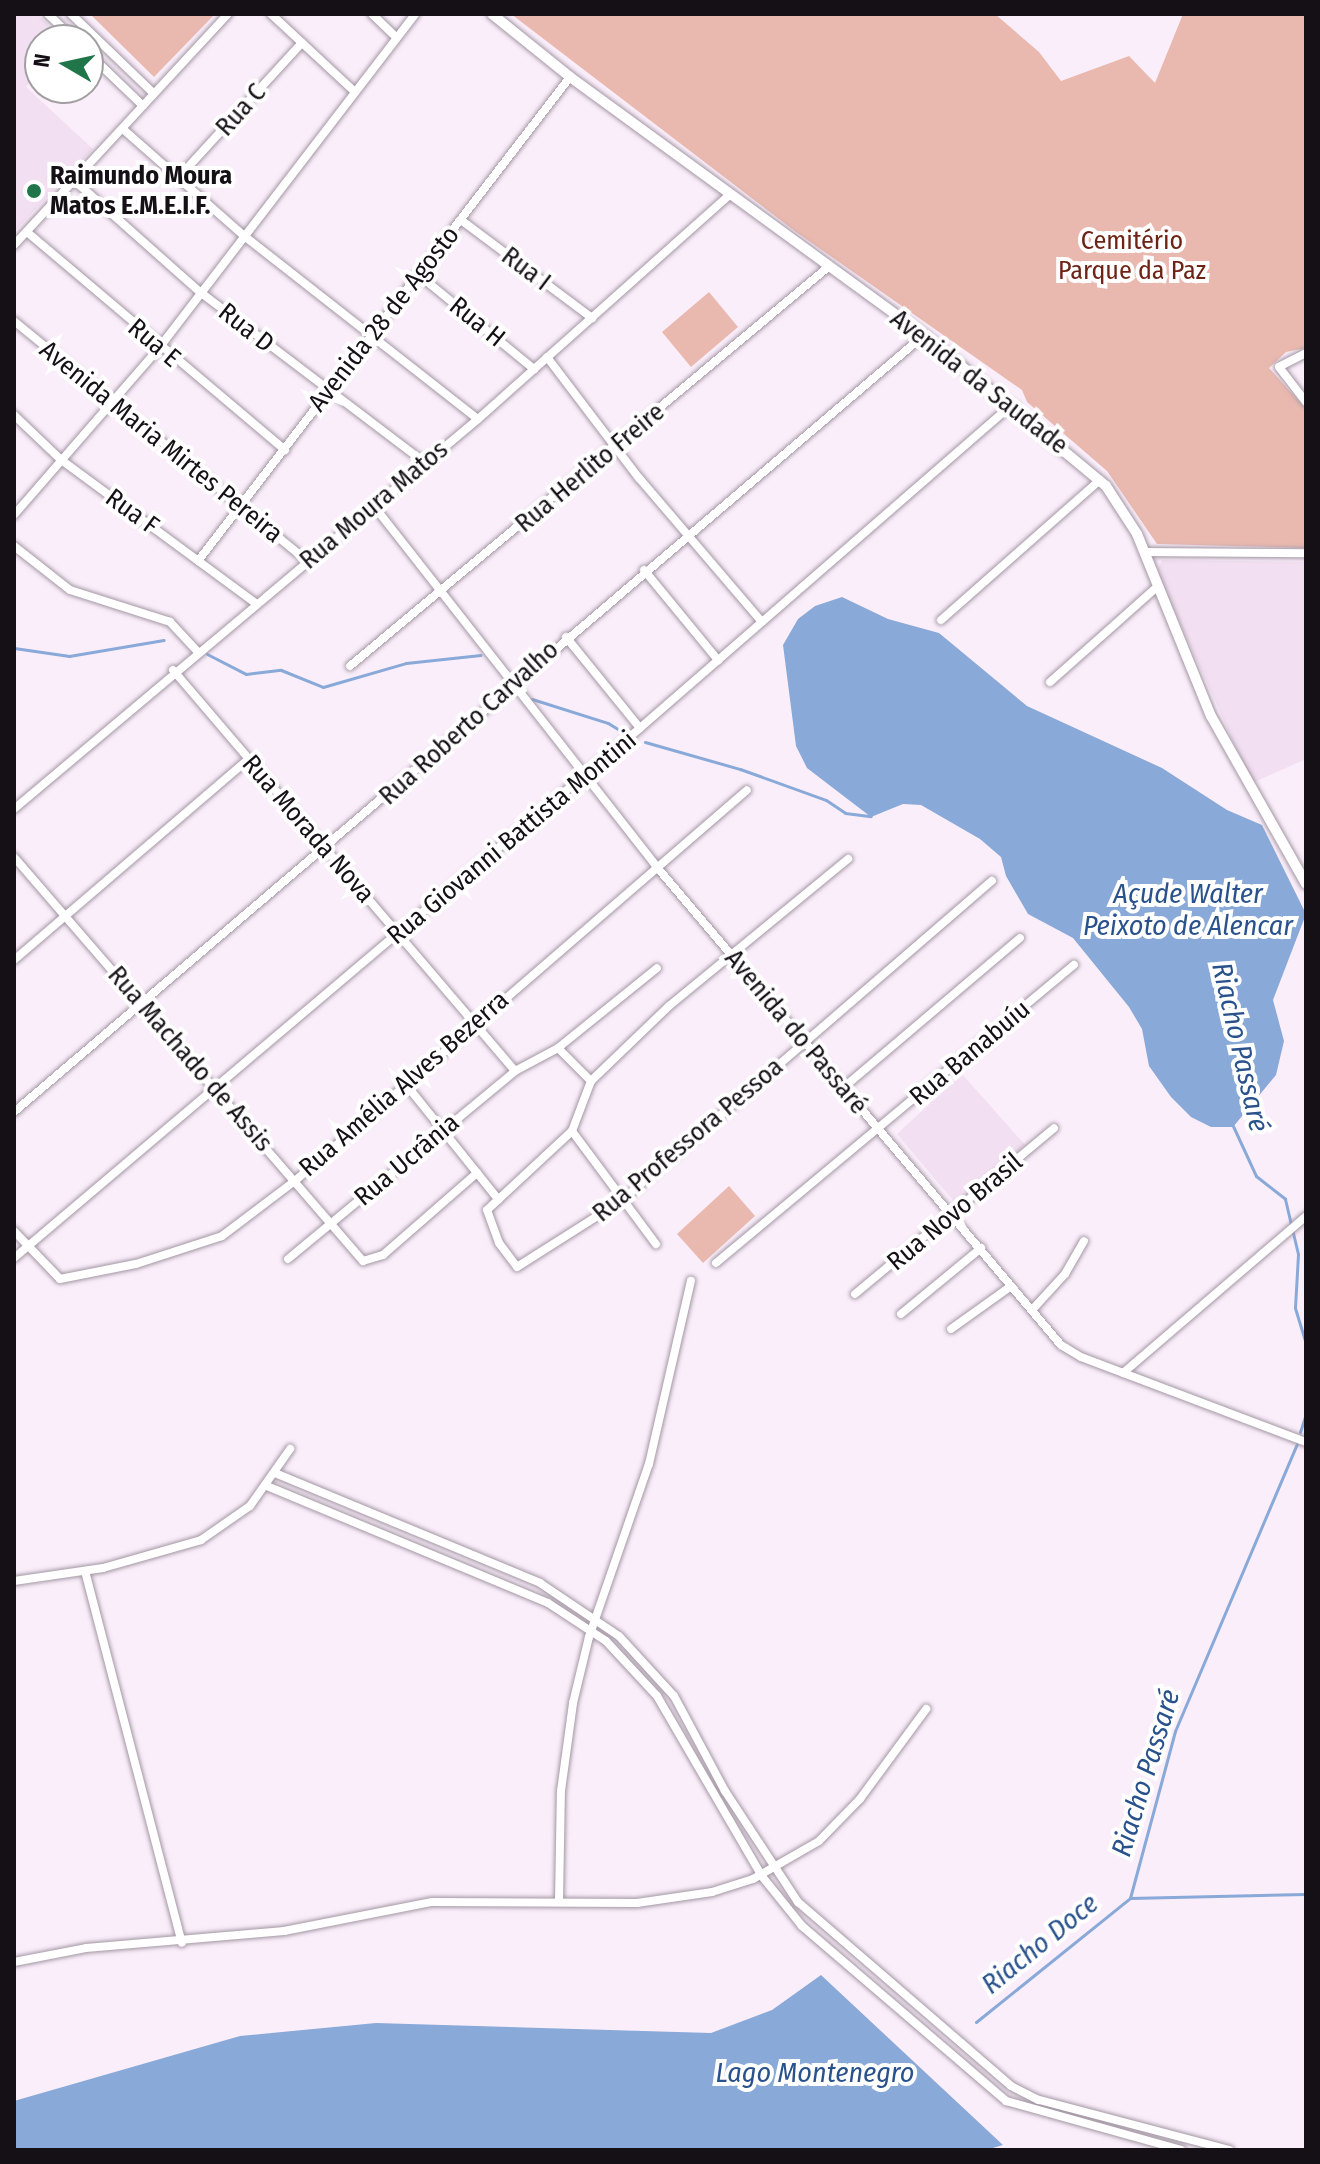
<!DOCTYPE html>
<html>
<head>
<meta charset="utf-8">
<style>
	body { margin:0 }
	#map { position:relative; width:1320px; height:2164px; overflow:hidden; background:#fbeefb; font-family:"Fira Sans Condensed",sans-serif }
	div>[style] { position:absolute }
	[style*='--x'] { left:calc(var(--x)*1px); top:calc(var(--y)*1px); width:calc(var(--w)*1px); rotate:calc(var(--a)*1deg) }
	.built>* { inset:0; background:#f2dff2 }
	.green>* { inset:0; background:#e9b9af }
	.water>* { inset:0; background:#89a9d8 }
	.stream>* { height:3px; margin:-1.5px; padding:0 1.5px; transform-origin:1.5px; border-radius:1.5px; background:#89a9d8 }
	.roads { filter:drop-shadow(0 0 2px #a397a3) drop-shadow(0 0 2px #a397a3) }
	.minor>* { height:8px; margin:-4px; padding:0 4px; transform-origin:4px; border-radius:4px; background:#fff }
	.tertiary>* { height:10px; margin:-5px; padding:0 5px; transform-origin:5px; border-radius:5px; background:#fff }
	.dots>* { width:22px; height:22px; translate:-50% -50%; box-sizing:border-box; border:4px solid #fff; border-radius:50% }
	span { translate:-50% -50%; white-space:nowrap; text-align:center; line-height:1.15; -webkit-text-stroke:8px #fff; paint-order:stroke }
	.street-label { font-size:26px; color:#141015 }
	.poi-label { font-size:26px; color:#141015; font-weight:700 }
	.left { translate:0 -50%; text-align:left }
	.park-label { font-size:26px; color:#6d2416 }
	.water-label { font-size:28px; color:#29528c; font-style:italic }
	.frame { position:absolute; inset:0; border:16px solid #141015; pointer-events:none }
	.north { position:absolute; left:24px; top:24px; width:80px; height:80px; box-sizing:border-box; background:#fff; border:2px solid #a19fa1; border-radius:50%; rotate:279deg; font-size:22px; font-weight:700; line-height:32px; text-align:center; color:#141015 }
	.north::after { content:''; display:block; margin:auto; width:28px; height:36px; background:#207649; clip-path:polygon(50% 0,100% 100%,50% 72%,0 100%) }
</style>
</head>
<body>
<div id="map">
	<div class="built">
		<i style="clip-path:polygon(14px 14px,37px 14px,64px 40px,40px 40px,40px 72px,26px 87px,93px 149px,14px 232px)"></i>
		<i style="clip-path:polygon(1162px 560px,1306px 562px,1306px 759px,1252px 783px,1157px 572px)"></i>
		<i style="clip-path:polygon(962px 1074px,1025px 1145px,956px 1204px,897px 1134px)"></i>
	</div>
	<div class="green">
		<i style="clip-path:polygon(90px 14px,215px 14px,154px 77px)"></i>
		<i style="clip-path:polygon(511px 14px,995px 14px,1039px 52px,1061px 81px,1129px 56px,1155px 83px,1183px 14px,1306px 14px,1306px 348px,1286px 352px,1269px 368px,1306px 409px,1306px 548px,1157px 544px,1107px 471px,1027px 402px,1022px 390px,796px 232px)"></i>
		<i style="clip-path:polygon(709px 292px,738px 327px,691px 367px,662px 332px)"></i>
		<i style="clip-path:polygon(729px 1186px,755px 1216px,703px 1263px,677px 1234px)"></i>
	</div>
	<div class="water">
		<i style="clip-path:polygon(842px 597px,888px 619px,939px 633px,1027px 706px,1162px 768px,1227px 810px,1262px 825px,1306px 914px,1273px 1000px,1284px 1041px,1276px 1075px,1233px 1127px,1211px 1127px,1191px 1117px,1171px 1097px,1149px 1066px,1142px 1029px,1129px 1007px,1073px 938px,1028px 914px,1006px 876px,1001px 857px,980px 839px,921px 805px,903px 804px,871px 817px,807px 768px,796px 746px,783px 645px,798px 619px,815px 606px)"></i>
		<i style="clip-path:polygon(821px 1975px,1003px 2145px,986px 2150px,14px 2150px,14px 2101px,240px 2036px,376px 2023px,711px 2033px,772px 2010px)"></i>
	</div>
	<div class="stream">
		<i style="--x:14;--y:648;--w:56;--a:8.3"></i>
		<i style="--x:69;--y:656;--w:96;--a:-9.6"></i>
		<i style="--x:207;--y:654;--w:44;--a:27.1"></i>
		<i style="--x:246;--y:674;--w:35;--a:-7"></i>
		<i style="--x:281;--y:670;--w:45;--a:22"></i>
		<i style="--x:323;--y:687;--w:86;--a:-16.1"></i>
		<i style="--x:406;--y:663;--w:75;--a:-6.1"></i>
		<i style="--x:532;--y:699;--w:80;--a:17.5"></i>
		<i style="--x:608;--y:723;--w:19;--a:32"></i>
		<i style="--x:645;--y:742;--w:99;--a:15.9"></i>
		<i style="--x:740;--y:769;--w:91;--a:19.8"></i>
		<i style="--x:826;--y:800;--w:23;--a:34"></i>
		<i style="--x:845;--y:813;--w:26;--a:7"></i>
		<i style="--x:1233;--y:1126;--w:55;--a:65.3"></i>
		<i style="--x:1256;--y:1176;--w:37;--a:38"></i>
		<i style="--x:1285;--y:1199;--w:57;--a:76.7"></i>
		<i style="--x:1298;--y:1254;--w:54;--a:93.2"></i>
		<i style="--x:1295;--y:1308;--w:38;--a:73"></i>
		<i style="--x:1300;--y:1432;--w:20;--a:-72"></i>
		<i style="--x:1130;--y:1898;--w:173;--a:-74.9"></i>
		<i style="--x:1175;--y:1731;--w:315;--a:-67"></i>
		<i style="--x:1130;--y:1898;--w:176;--a:-1.3"></i>
		<i style="--x:976;--y:2022;--w:198;--a:-38.8"></i>
	</div>
	<div class="roads">
		<div class="minor">
			<i style="--x:48;--y:14;--w:37;--a:44"></i>
			<i style="--x:71;--y:14;--w:115;--a:43.9"></i>
			<i style="--x:271;--y:14;--w:113;--a:42.9"></i>
			<i style="--x:372;--y:14;--w:33;--a:44"></i>
			<i style="--x:88;--y:53;--w:76;--a:43.9"></i>
			<i style="--x:124;--y:130;--w:159;--a:41.4"></i>
			<i style="--x:243;--y:235;--w:298;--a:38.1"></i>
			<i style="--x:179;--y:177;--w:182;--a:-47.5"></i>
			<i style="--x:76;--y:182;--w:166;--a:41.6"></i>
			<i style="--x:200;--y:292;--w:283;--a:37.2"></i>
			<i style="--x:461;--y:220;--w:164;--a:36.8"></i>
			<i style="--x:27;--y:232;--w:338;--a:40.2"></i>
			<i style="--x:14;--y:245;--w:315;--a:-47.2"></i>
			<i style="--x:419;--y:275;--w:149;--a:39.3"></i>
			<i style="--x:14;--y:321;--w:380;--a:39.3"></i>
			<i style="--x:1306;--y:353;--w:30;--a:153"></i>
			<i style="--x:1279;--y:367;--w:44;--a:52.4"></i>
			<i style="--x:547;--y:357;--w:152;--a:52.8"></i>
			<i style="--x:639;--y:478;--w:189;--a:49.5"></i>
			<i style="--x:14;--y:415;--w:64;--a:43.7"></i>
			<i style="--x:60;--y:459;--w:241;--a:36.4"></i>
			<i style="--x:374;--y:506;--w:457;--a:51.9"></i>
			<i style="--x:656;--y:866;--w:627;--a:49.79"></i>
			<i style="--x:1061;--y:1345;--w:23;--a:31"></i>
			<i style="--x:1081;--y:1357;--w:241;--a:20.7"></i>
			<i style="--x:14;--y:515;--w:221;--a:-49"></i>
			<i style="--x:159;--y:348;--w:421;--a:-52.5"></i>
			<i style="--x:14;--y:546;--w:71;--a:38.2"></i>
			<i style="--x:70;--y:590;--w:105;--a:17.7"></i>
			<i style="--x:170;--y:622;--w:40;--a:47"></i>
			<i style="--x:1144;--y:552;--w:162;--a:0.4"></i>
			<i style="--x:198;--y:561;--w:610;--a:-52.45"></i>
			<i style="--x:644;--y:570;--w:117;--a:50.6"></i>
			<i style="--x:941;--y:620;--w:212;--a:-41.4"></i>
			<i style="--x:566;--y:637;--w:117;--a:50.9"></i>
			<i style="--x:350;--y:666;--w:621;--a:-39.84"></i>
			<i style="--x:173;--y:670;--w:527;--a:49.54"></i>
			<i style="--x:1050;--y:682;--w:142;--a:-41.6"></i>
			<i style="--x:14;--y:809;--w:606;--a:-40.05"></i>
			<i style="--x:478;--y:419;--w:336;--a:-41.7"></i>
			<i style="--x:14;--y:857;--w:534;--a:49.18"></i>
			<i style="--x:363;--y:1261;--w:21;--a:-17"></i>
			<i style="--x:383;--y:1255;--w:125;--a:-41.1"></i>
			<i style="--x:14;--y:960;--w:307;--a:-40.6"></i>
			<i style="--x:558;--y:1048;--w:127;--a:-38.9"></i>
			<i style="--x:591;--y:1081;--w:53;--a:110.8"></i>
			<i style="--x:572;--y:1131;--w:116;--a:137.1"></i>
			<i style="--x:487;--y:1210;--w:35;--a:70"></i>
			<i style="--x:499;--y:1243;--w:30;--a:53"></i>
			<i style="--x:517;--y:1267;--w:123;--a:-32.4"></i>
			<i style="--x:621;--y:1201;--w:490;--a:-40.8"></i>
			<i style="--x:591;--y:1081;--w:108;--a:-43.9"></i>
			<i style="--x:669;--y:1006;--w:232;--a:-39.4"></i>
			<i style="--x:404;--y:1082;--w:151;--a:51.2"></i>
			<i style="--x:843;--y:1088;--w:232;--a:-40.3"></i>
			<i style="--x:14;--y:1112;--w:1197;--a:-40.49"></i>
			<i style="--x:572;--y:1131;--w:141;--a:53.4"></i>
			<i style="--x:14;--y:1231;--w:66;--a:46.2"></i>
			<i style="--x:60;--y:1279;--w:77;--a:-11.2"></i>
			<i style="--x:136;--y:1264;--w:90;--a:-18"></i>
			<i style="--x:222;--y:1236;--w:93;--a:-37.1"></i>
			<i style="--x:296;--y:1180;--w:596;--a:-40.85"></i>
			<i style="--x:14;--y:1258;--w:820;--a:-40.25"></i>
			<i style="--x:640;--y:728;--w:482;--a:-41"></i>
			<i style="--x:1004;--y:412;--w:13;--a:-23"></i>
			<i style="--x:288;--y:1259;--w:295;--a:-39.6"></i>
			<i style="--x:515;--y:1071;--w:49;--a:-28.1"></i>
			<i style="--x:558;--y:1048;--w:47;--a:45"></i>
			<i style="--x:716;--y:1263;--w:466;--a:-39.8"></i>
			<i style="--x:855;--y:1294;--w:259;--a:-39.8"></i>
			<i style="--x:1032;--y:1310;--w:49;--a:-47.5"></i>
			<i style="--x:1065;--y:1274;--w:38;--a:-60"></i>
			<i style="--x:901;--y:1314;--w:104;--a:-39.5"></i>
			<i style="--x:951;--y:1329;--w:74;--a:-35.6"></i>
			<i style="--x:1123;--y:1373;--w:241;--a:-40.6"></i>
			<i style="--x:275;--y:1473;--w:287;--a:22.5"></i>
			<i style="--x:540;--y:1583;--w:95;--a:33.9"></i>
			<i style="--x:619;--y:1636;--w:81;--a:47.5"></i>
			<i style="--x:674;--y:1696;--w:108;--a:61.8"></i>
			<i style="--x:725;--y:1791;--w:133;--a:56.7"></i>
			<i style="--x:798;--y:1902;--w:281;--a:40.8"></i>
			<i style="--x:1011;--y:2086;--w:31;--a:27"></i>
			<i style="--x:1039;--y:2100;--w:197;--a:14.7"></i>
			<i style="--x:267;--y:1486;--w:304;--a:22.6"></i>
			<i style="--x:548;--y:1603;--w:69;--a:33.2"></i>
			<i style="--x:606;--y:1641;--w:75;--a:47.2"></i>
			<i style="--x:657;--y:1696;--w:207;--a:59.8"></i>
			<i style="--x:761;--y:1875;--w:65;--a:51.2"></i>
			<i style="--x:802;--y:1926;--w:269;--a:40.6"></i>
			<i style="--x:1006;--y:2101;--w:182;--a:15.6"></i>
			<i style="--x:85;--y:1571;--w:384;--a:75.4"></i>
			<i style="--x:14;--y:1581;--w:90;--a:-8.3"></i>
			<i style="--x:103;--y:1568;--w:102;--a:-15.9"></i>
			<i style="--x:201;--y:1540;--w:60;--a:-34.8"></i>
			<i style="--x:250;--y:1506;--w:70;--a:-54.9"></i>
			<i style="--x:559;--y:1901;--w:110;--a:-89"></i>
			<i style="--x:561;--y:1791;--w:89;--a:-82.2"></i>
			<i style="--x:573;--y:1703;--w:68;--a:-76.4"></i>
			<i style="--x:589;--y:1637;--w:183;--a:-70.9"></i>
			<i style="--x:649;--y:1464;--w:188;--a:-77.1"></i>
			<i style="--x:14;--y:1962;--w:73;--a:-11"></i>
			<i style="--x:86;--y:1948;--w:199;--a:-4.9"></i>
			<i style="--x:284;--y:1931;--w:151;--a:-11.1"></i>
			<i style="--x:432;--y:1902;--w:205;--a:0.3"></i>
			<i style="--x:637;--y:1903;--w:76;--a:-8.3"></i>
			<i style="--x:712;--y:1892;--w:43;--a:-17.6"></i>
			<i style="--x:753;--y:1879;--w:76;--a:-29.9"></i>
			<i style="--x:819;--y:1841;--w:59;--a:-45.7"></i>
			<i style="--x:860;--y:1799;--w:112;--a:-53.7"></i>
		</div>
		<div class="tertiary">
			<i style="--x:492;--y:14;--w:100;--a:38.9"></i>
			<i style="--x:570;--y:77;--w:438;--a:36.1"></i>
			<i style="--x:924;--y:335;--w:236;--a:39.7"></i>
			<i style="--x:1106;--y:486;--w:57;--a:57.1"></i>
			<i style="--x:1137;--y:534;--w:196;--a:67.9"></i>
			<i style="--x:1211;--y:716;--w:193;--a:60.5"></i>
		</div>
	</div>
	<div class="dots">
		<i style="left:34px;top:191px;background:#207649"></i>
	</div>
	<div class="street-label">
		<span style="left:241px;top:110px;rotate:-48deg">Rua C</span>
		<span style="left:526px;top:269px;rotate:37deg">Rua I</span>
		<span style="left:384px;top:319px;rotate:-52deg">Avenida 28 de Agosto</span>
		<span style="left:477px;top:322px;rotate:39deg">Rua H</span>
		<span style="left:246px;top:328px;rotate:38deg">Rua D</span>
		<span style="left:154px;top:343px;rotate:40deg">Rua E</span>
		<span style="left:979px;top:382px;rotate:38deg">Avenida da Saudade</span>
		<span style="left:161px;top:442px;rotate:39deg">Avenida Maria Mirtes Pereira</span>
		<span style="left:590px;top:468px;rotate:-40deg">Rua Herlito Freire</span>
		<span style="left:374px;top:505px;rotate:-40deg">Rua Moura Matos</span>
		<span style="left:132px;top:512px;rotate:36deg">Rua F</span>
		<span style="left:469px;top:723px;rotate:-42deg">Rua Roberto Carvalho</span>
		<span style="left:308px;top:829px;rotate:49deg">Rua Morada Nova</span>
		<span style="left:512px;top:838px;rotate:-40deg">Rua Giovanni Battista Montini</span>
		<span style="left:796px;top:1032px;rotate:50deg">Avenida do Passaré</span>
		<span style="left:970px;top:1053px;rotate:-40deg">Rua Banabuíu</span>
		<span style="left:190px;top:1059px;rotate:49deg">Rua Machado de Assis</span>
		<span style="left:404px;top:1084px;rotate:-41deg">Rua Amélia Alves Bezerra</span>
		<span style="left:688px;top:1140px;rotate:-40deg">Rua Professora Pessoa</span>
		<span style="left:407px;top:1160px;rotate:-40deg">Rua Ucrânia</span>
		<span style="left:955px;top:1212px;rotate:-40deg">Rua Novo Brasil</span>
	</div>
	<div class="poi-label">
		<span class="left" style="left:50px;top:191px">Raimundo Moura<br>Matos E.M.E.I.F.</span>
	</div>
	<div class="park-label">
		<span style="left:1132px;top:256px">Cemitério<br>Parque da Paz</span>
	</div>
	<div class="water-label">
		<span style="left:1188px;top:910px">Açude Walter<br>Peixoto de Alencar</span>
		<span style="left:1240px;top:1047px;rotate:77deg">Riacho Passaré</span>
		<span style="left:1146px;top:1773px;rotate:-73deg">Riacho Passaré</span>
		<span style="left:1040px;top:1944px;rotate:-39deg">Riacho Doce</span>
		<span style="left:815px;top:2073px">Lago Montenegro</span>
	</div>
	<div class="frame"></div>
	<div class="north">N</div>
</div>
</body>
</html>
